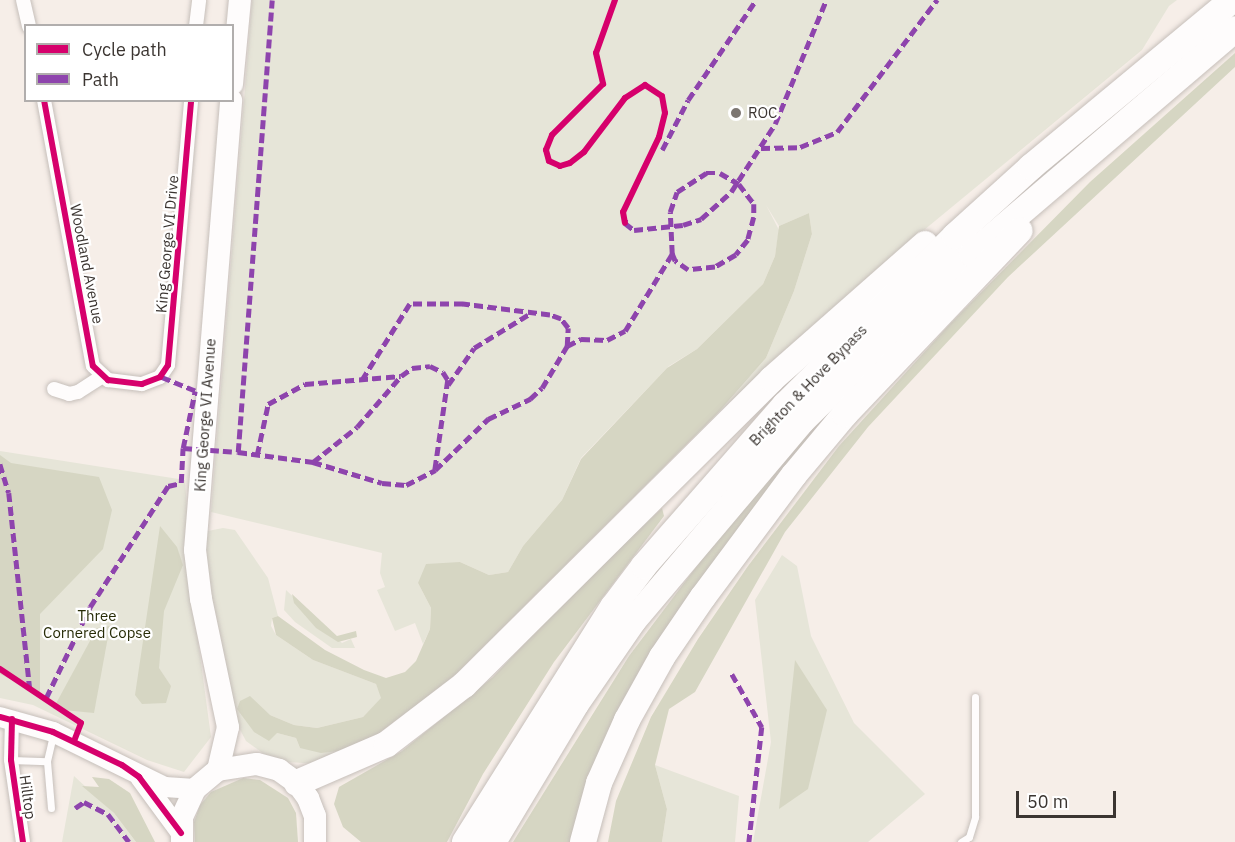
<!DOCTYPE html>
<html>
<head>
<meta charset="utf-8">
<style>
	body { margin:0 }
	#map { position:relative; width:1235px; height:842px; overflow:hidden; background:#f6eee8; font-family:"IBM Plex Sans",sans-serif }
	div>[style] { position:absolute }
	[style*='--x'] { left:calc(var(--x)*1px); top:calc(var(--y)*1px); width:calc(var(--w)*1px); rotate:calc(var(--a)*1deg) }
	.green>* { inset:0; background:#e6e5d8 }
	.forest>* { inset:0; background:#d6d6c3 }
	.roads { filter:drop-shadow(0 0 2px #c6bfba) drop-shadow(0 0 2px #c6bfba) }
	.lane>* { height:7px; margin:-3.5px; padding:0 3.5px; transform-origin:3.5px; border-radius:3.5px; background:#fefcfc }
	.street>* { height:14px; margin:-7px; padding:0 7px; transform-origin:7px; border-radius:7px; background:#fefcfc }
	.secondary>* { height:20px; margin:-10px; padding:0 10px; transform-origin:10px; border-radius:10px; background:#fefcfc }
	.primary>* { height:22px; margin:-11px; padding:0 11px; transform-origin:11px; border-radius:11px; background:#fefcfc }
	.highway>* { height:26px; margin:-13px; padding:0 13px; transform-origin:13px; border-radius:13px; background:#fefcfc }
	.quiet>* { height:4.5px; margin-top:-2.25px; transform-origin:0; background:repeating-linear-gradient(90deg,#8e44ad 0 9px,transparent 0 13.5px) }
	.cycleway>* { height:6px; margin:-3px; padding:0 3px; transform-origin:3px; border-radius:3px; background:#d6006c }
	.dots>* { width:16px; height:16px; translate:-50% -50%; box-sizing:border-box; border:3px solid #fff; border-radius:50% }
	span { translate:-50% -50%; white-space:nowrap; text-align:center; line-height:1.15; -webkit-text-stroke:4.5px #fff; paint-order:stroke }
	.poi-label { font-size:15px; color:#3b3531 }
	.left { translate:0 -50%; text-align:left }
	.street-label { font-size:15px; color:#3b3531 }
	.park-label { font-size:15px; color:#272c07 }
	.legend { position:absolute; left:24px; top:24px; width:210px; height:78px; box-sizing:border-box; background:#fff; border:2px solid #b1aead; margin:0; padding:8px 10px; list-style:none; font-size:18px; color:#3b3531 }
	.legend li { display:flex; align-items:center; gap:12px; height:30px }
	.legend b { width:30px; border:2px solid #b1aead }
	.scale { position:absolute; left:1016px; top:791px; width:100px; height:27px; box-sizing:border-box; border:3px solid #3b3531; border-top:0; padding-left:8px; font-size:18px; line-height:21px; white-space:nowrap; color:#3b3531; -webkit-text-stroke:4px #fff; paint-order:stroke }
</style>
</head>
<body>
<div id="map">
	<div class="green">
		<i style="clip-path:polygon(252px 0,1177px 0,1169px 6px,1142px 50px,878px 268px,717px 414px,766px 358px,794px 291px,812px 234px,809px 213px,779px 226px,766px 205px,779px 230px,775px 256px,763px 284px,697px 349px,669px 366px,581px 458px,562px 500px,523px 546px,508px 572px,489px 575px,460px 562px,418px 583px,431px 608px,430px 629px,423px 644px,415px 623px,395px 631px,377px 590px,385px 587px,380px 573px,382px 553px,211px 512px)"></i>
		<i style="clip-path:polygon(0 451px,185px 480px,194px 611px,211px 737px,184px 772px,147px 760px,33px 705px,0 698px)"></i>
		<i style="clip-path:polygon(223px 528px,235px 530px,268px 578px,278px 616px,272px 618px,271px 626px,276px 635px,313px 660px,376px 684px,382px 698px,363px 717px,317px 728px,294px 725px,270px 715px,277px 733px,296px 738px,300px 748px,346px 750px,319px 764px,288px 762px,264px 754px,246px 741px,237px 724px,217px 645px,203px 532px)"></i>
		<i style="clip-path:polygon(782px 555px,797px 566px,811px 636px,854px 723px,925px 794px,868px 842px,753px 842px,771px 742px,755px 600px)"></i>
		<i style="clip-path:polygon(286px 590px,342px 643px,351px 639px,355px 648px,332px 648px,295px 622px,284px 610px)"></i>
		<i style="clip-path:polygon(655px 765px,739px 796px,735px 842px,662px 842px,667px 809px)"></i>
		<i style="clip-path:polygon(74px 776px,114px 813px,136px 842px,62px 842px)"></i>
	</div>
	<div class="forest">
		<i style="clip-path:polygon(1235px 53px,1235px 67px,1008px 277px,868px 427px,785px 532px,695px 692px,669px 709px,655px 765px,667px 809px,662px 842px,608px 842px,616px 801px,651px 717px,698px 639px,748px 566px,839px 446px,949px 325px,1090px 182px)"></i>
		<i style="clip-path:polygon(809px 213px,812px 234px,794px 291px,766px 358px,717px 414px,449px 681px,374px 737px,346px 750px,321px 753px,300px 748px,296px 738px,277px 733px,269px 741px,254px 732px,237px 709px,240px 701px,250px 696px,270px 715px,294px 725px,317px 728px,363px 717px,381px 698px,376px 684px,313px 660px,276px 635px,272px 618px,278px 616px,325px 650px,364px 670px,386px 678px,405px 672px,416px 661px,430px 629px,431px 608px,418px 583px,426px 564px,460px 562px,489px 575px,508px 572px,523px 546px,562px 500px,581px 459px,667px 368px,697px 349px,763px 284px,775px 256px,779px 226px)"></i>
		<i style="clip-path:polygon(846px 396px,746px 523px,572px 842px,513px 842px,629px 656px,721px 534px,801px 439px)"></i>
		<i style="clip-path:polygon(0 455px,11px 463px,99px 477px,112px 510px,103px 549px,40px 614px,40px 694px,0 674px)"></i>
		<i style="clip-path:polygon(662px 508px,664px 516px,554px 662px,483px 774px,447px 842px,361px 842px,343px 827px,334px 804px,339px 787px,402px 751px,493px 677px,576px 589px)"></i>
		<i style="clip-path:polygon(160px 526px,177px 547px,183px 565px,164px 611px,159px 668px,171px 686px,166px 703px,142px 704px,135px 695px)"></i>
		<i style="clip-path:polygon(292px 594px,337px 636px,356px 631px,357px 637px,338px 642px,316px 628px,294px 603px)"></i>
		<i style="clip-path:polygon(110px 626px,94px 713px,53px 709px,97px 628px)"></i>
		<i style="clip-path:polygon(795px 660px,827px 710px,808px 789px,779px 809px)"></i>
		<i style="clip-path:polygon(92px 777px,109px 779px,130px 793px,155px 842px,136px 842px,114px 813px,82px 786px,99px 787px)"></i>
		<i style="clip-path:polygon(243px 778px,260px 780px,288px 798px,296px 813px,298px 842px,195px 842px,194px 822px,200px 805px,211px 792px)"></i>
	</div>
	<div class="roads">
		<div class="lane">
			<i style="--x:11;--y:760;--w:36;--a:2"></i>
			<i style="--x:51;--y:808;--w:47;--a:-94.9"></i>
			<i style="--x:47;--y:761;--w:28;--a:-77"></i>
			<i style="--x:961;--y:842;--w:9;--a:-32"></i>
			<i style="--x:969;--y:837;--w:21;--a:-73"></i>
			<i style="--x:975;--y:817;--w:120;--a:-90"></i>
		</div>
		<div class="street">
			<i style="--x:23;--y:0;--w:27;--a:77"></i>
			<i style="--x:196;--y:26;--w:26;--a:-83"></i>
			<i style="--x:44;--y:100;--w:270;--a:79.6"></i>
			<i style="--x:93;--y:366;--w:21;--a:43"></i>
			<i style="--x:108;--y:380;--w:34;--a:7"></i>
			<i style="--x:142;--y:384;--w:19;--a:-21"></i>
			<i style="--x:160;--y:377;--w:14;--a:-56"></i>
			<i style="--x:168;--y:365;--w:266;--a:-85"></i>
			<i style="--x:54;--y:389;--w:16;--a:18"></i>
			<i style="--x:69;--y:394;--w:9;--a:-13"></i>
			<i style="--x:78;--y:392;--w:27;--a:-33"></i>
			<i style="--x:12;--y:719;--w:41;--a:91.4"></i>
			<i style="--x:11;--y:760;--w:83;--a:81.7"></i>
		</div>
		<div class="secondary">
			<i style="--x:0;--y:717;--w:55;--a:15.8"></i>
			<i style="--x:53;--y:732;--w:125;--a:26.2"></i>
			<i style="--x:165;--y:787;--w:30;--a:4"></i>
			<i style="--x:140;--y:777;--w:69;--a:53.8"></i>
		</div>
		<div class="primary">
			<i style="--x:232;--y:84;--w:84;--a:-84.6"></i>
			<i style="--x:218;--y:770;--w:44;--a:-76.9"></i>
			<i style="--x:228;--y:727;--w:131;--a:-101.9"></i>
			<i style="--x:201;--y:599;--w:49;--a:-97"></i>
			<i style="--x:195;--y:550;--w:451;--a:-85.4"></i>
			<i style="--x:182;--y:842;--w:25;--a:-90"></i>
			<i style="--x:182;--y:817;--w:31;--a:-65"></i>
			<i style="--x:195;--y:789;--w:30;--a:-40"></i>
			<i style="--x:218;--y:770;--w:39;--a:-9"></i>
			<i style="--x:257;--y:764;--w:23;--a:15"></i>
			<i style="--x:279;--y:770;--w:22;--a:36"></i>
			<i style="--x:297;--y:783;--w:19;--a:54"></i>
			<i style="--x:308;--y:798;--w:19;--a:69"></i>
			<i style="--x:315;--y:816;--w:26;--a:90"></i>
		</div>
		<div class="highway">
			<i style="--x:297;--y:783;--w:98;--a:-23.4"></i>
			<i style="--x:387;--y:744;--w:97;--a:-37.5"></i>
			<i style="--x:464;--y:685;--w:434;--a:-44.8"></i>
			<i style="--x:772;--y:379;--w:204;--a:-41.4"></i>
			<i style="--x:465;--y:842;--w:278;--a:-57.8"></i>
			<i style="--x:613;--y:607;--w:51;--a:-52.9"></i>
			<i style="--x:644;--y:566;--w:214;--a:-48.8"></i>
			<i style="--x:785;--y:405;--w:240;--a:-44.8"></i>
			<i style="--x:955;--y:236;--w:103;--a:-42.2"></i>
			<i style="--x:1031;--y:167;--w:261;--a:-39.7"></i>
			<i style="--x:493;--y:842;--w:161;--a:-59"></i>
			<i style="--x:576;--y:704;--w:101;--a:-55.5"></i>
			<i style="--x:633;--y:621;--w:262;--a:-49.8"></i>
			<i style="--x:802;--y:421;--w:238;--a:-44.5"></i>
			<i style="--x:972;--y:254;--w:346;--a:-40.5"></i>
			<i style="--x:583;--y:842;--w:61;--a:-74.8"></i>
			<i style="--x:599;--y:783;--w:69;--a:-66"></i>
			<i style="--x:627;--y:720;--w:72;--a:-60.9"></i>
			<i style="--x:662;--y:657;--w:73;--a:-55.7"></i>
			<i style="--x:703;--y:597;--w:152;--a:-53.3"></i>
			<i style="--x:794;--y:475;--w:80;--a:-50.1"></i>
			<i style="--x:845;--y:414;--w:253;--a:-46.4"></i>
		</div>
	</div>
	<div class="quiet">
		<i style="--x:761;--y:148;--w:39;--a:-1"></i>
		<i style="--x:800;--y:147;--w:40;--a:-22"></i>
		<i style="--x:837;--y:132;--w:166;--a:-52.9"></i>
		<i style="--x:662;--y:150;--w:56;--a:-62.5"></i>
		<i style="--x:688;--y:100;--w:121;--a:-55.8"></i>
		<i style="--x:706;--y:173;--w:14;--a:0"></i>
		<i style="--x:720;--y:173;--w:22;--a:30"></i>
		<i style="--x:739;--y:184;--w:25;--a:53"></i>
		<i style="--x:754;--y:204;--w:13;--a:90"></i>
		<i style="--x:754;--y:217;--w:24;--a:105"></i>
		<i style="--x:748;--y:240;--w:19;--a:129"></i>
		<i style="--x:736;--y:255;--w:24;--a:150"></i>
		<i style="--x:715;--y:267;--w:27;--a:174"></i>
		<i style="--x:688;--y:270;--w:16;--a:-145"></i>
		<i style="--x:675;--y:261;--w:8;--a:-113"></i>
		<i style="--x:672;--y:254;--w:42;--a:-92.7"></i>
		<i style="--x:670;--y:212;--w:21;--a:-71"></i>
		<i style="--x:677;--y:192;--w:35;--a:-33"></i>
		<i style="--x:626;--y:219;--w:4;--a:104"></i>
		<i style="--x:625;--y:223;--w:11;--a:38"></i>
		<i style="--x:634;--y:230;--w:49;--a:-5.8"></i>
		<i style="--x:683;--y:225;--w:19;--a:-18"></i>
		<i style="--x:701;--y:219;--w:40;--a:-42"></i>
		<i style="--x:731;--y:192;--w:81;--a:-57.1"></i>
		<i style="--x:775;--y:124;--w:134;--a:-67.6"></i>
		<i style="--x:567;--y:346;--w:16;--a:-27"></i>
		<i style="--x:581;--y:339;--w:26;--a:2"></i>
		<i style="--x:607;--y:340;--w:20;--a:-27"></i>
		<i style="--x:625;--y:331;--w:90;--a:-58.6"></i>
		<i style="--x:448;--y:385;--w:45;--a:-54.9"></i>
		<i style="--x:474;--y:348;--w:67;--a:-31.6"></i>
		<i style="--x:183;--y:448;--w:55;--a:4.2"></i>
		<i style="--x:238;--y:452;--w:453;--a:-85.7"></i>
		<i style="--x:238;--y:452;--w:76;--a:7.6"></i>
		<i style="--x:313;--y:462;--w:72;--a:16.9"></i>
		<i style="--x:382;--y:483;--w:24;--a:5"></i>
		<i style="--x:406;--y:485;--w:33;--a:-27"></i>
		<i style="--x:435;--y:470;--w:74;--a:-43.9"></i>
		<i style="--x:488;--y:419;--w:47;--a:-25.5"></i>
		<i style="--x:530;--y:399;--w:16;--a:-43"></i>
		<i style="--x:542;--y:388;--w:49;--a:-59.2"></i>
		<i style="--x:567;--y:346;--w:18;--a:-87"></i>
		<i style="--x:568;--y:328;--w:11;--a:-128"></i>
		<i style="--x:561;--y:319;--w:12;--a:-160"></i>
		<i style="--x:550;--y:315;--w:88;--a:-172.8"></i>
		<i style="--x:463;--y:304;--w:53;--a:180"></i>
		<i style="--x:410;--y:304;--w:92;--a:122.1"></i>
		<i style="--x:257;--y:455;--w:52;--a:-77.8"></i>
		<i style="--x:268;--y:404;--w:42;--a:-28.4"></i>
		<i style="--x:305;--y:384;--w:96;--a:-4.8"></i>
		<i style="--x:401;--y:376;--w:14;--a:-36"></i>
		<i style="--x:412;--y:368;--w:18;--a:-6"></i>
		<i style="--x:430;--y:366;--w:14;--a:25"></i>
		<i style="--x:443;--y:372;--w:9;--a:58"></i>
		<i style="--x:448;--y:380;--w:91;--a:98.2"></i>
		<i style="--x:313;--y:462;--w:56;--a:-38.5"></i>
		<i style="--x:357;--y:427;--w:67;--a:-49.2"></i>
		<i style="--x:0;--y:464;--w:30;--a:73"></i>
		<i style="--x:9;--y:493;--w:196;--a:83.9"></i>
		<i style="--x:732;--y:674;--w:61;--a:60.5"></i>
		<i style="--x:762;--y:727;--w:116;--a:96.4"></i>
		<i style="--x:46;--y:698;--w:101;--a:-64.2"></i>
		<i style="--x:90;--y:607;--w:144;--a:-57.2"></i>
		<i style="--x:168;--y:486;--w:13;--a:-13"></i>
		<i style="--x:181;--y:483;--w:35;--a:-87"></i>
		<i style="--x:183;--y:448;--w:58;--a:-78.1"></i>
		<i style="--x:195;--y:391;--w:38;--a:-158"></i>
		<i style="--x:75;--y:808;--w:11;--a:-34"></i>
		<i style="--x:84;--y:802;--w:27;--a:27"></i>
		<i style="--x:108;--y:814;--w:35;--a:53"></i>
	</div>
	<div class="cycleway">
		<i style="--x:615;--y:0;--w:56;--a:109.7"></i>
		<i style="--x:596;--y:53;--w:32;--a:77"></i>
		<i style="--x:603;--y:84;--w:72;--a:135"></i>
		<i style="--x:552;--y:135;--w:16;--a:112"></i>
		<i style="--x:546;--y:150;--w:11;--a:75"></i>
		<i style="--x:549;--y:161;--w:12;--a:24"></i>
		<i style="--x:560;--y:166;--w:10;--a:-17"></i>
		<i style="--x:570;--y:163;--w:18;--a:-38"></i>
		<i style="--x:584;--y:152;--w:68;--a:-52.8"></i>
		<i style="--x:625;--y:98;--w:24;--a:-33"></i>
		<i style="--x:645;--y:85;--w:20;--a:33"></i>
		<i style="--x:662;--y:96;--w:17;--a:80"></i>
		<i style="--x:665;--y:113;--w:25;--a:104"></i>
		<i style="--x:659;--y:137;--w:83;--a:115.6"></i>
		<i style="--x:623;--y:212;--w:11;--a:80"></i>
		<i style="--x:44;--y:100;--w:270;--a:79.6"></i>
		<i style="--x:93;--y:366;--w:21;--a:43"></i>
		<i style="--x:108;--y:380;--w:34;--a:7"></i>
		<i style="--x:142;--y:384;--w:19;--a:-21"></i>
		<i style="--x:160;--y:377;--w:14;--a:-56"></i>
		<i style="--x:168;--y:365;--w:266;--a:-85"></i>
		<i style="--x:0;--y:669;--w:97;--a:33.7"></i>
		<i style="--x:81;--y:723;--w:19;--a:111"></i>
		<i style="--x:0;--y:717;--w:55;--a:15.8"></i>
		<i style="--x:53;--y:732;--w:76;--a:25.6"></i>
		<i style="--x:122;--y:765;--w:21;--a:35"></i>
		<i style="--x:139;--y:777;--w:70;--a:53.1"></i>
		<i style="--x:12;--y:719;--w:41;--a:91.4"></i>
		<i style="--x:11;--y:760;--w:83;--a:81.7"></i>
	</div>
	<div class="dots">
		<i style="left:736px;top:113px;background:#7c7671"></i>
	</div>
	<div class="poi-label">
		<span class="left" style="left:748px;top:113px">ROC</span>
	</div>
	<div class="street-label">
		<span style="left:167px;top:244px;rotate:-85deg">King George VI Drive</span>
		<span style="left:87px;top:264px;rotate:79deg">Woodland Avenue</span>
		<span style="left:808px;top:385px;rotate:-46deg">Brighton &amp; Hove Bypass</span>
		<span style="left:205px;top:415px;rotate:-86deg">King George VI Avenue</span>
		<span style="left:28px;top:797px;rotate:82deg">Hilltop</span>
	</div>
	<div class="park-label">
		<span style="left:97px;top:624px">Three<br>Cornered Copse</span>
	</div>
	<ul class="legend">
	<li><b style="height:8px;background:#d6006c"></b>Cycle path</li>
	<li><b style="height:8px;background:#8e44ad"></b>Path</li>
	</ul>
	<div class="scale">50 m</div>
</div>
</body>
</html>
